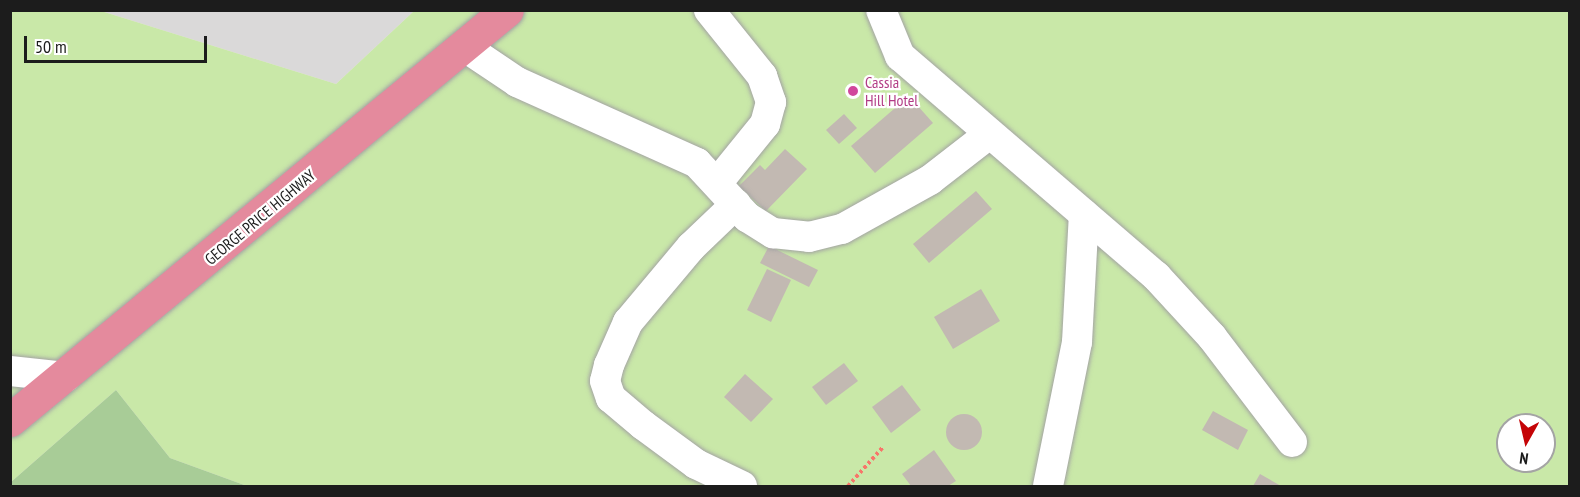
<!DOCTYPE html>
<html>
<head>
<meta charset="utf-8">
<style>
	body { margin:0 }
	#map { position:relative; width:1580px; height:497px; overflow:hidden; background:#eeeae2; font-family:"PT Sans Narrow",sans-serif }
	div>[style] { position:absolute }
	[style*='--x'] { left:calc(var(--x)*1px); top:calc(var(--y)*1px); width:calc(var(--w)*1px); rotate:calc(var(--a)*1deg) }
	.residential>* { inset:0; background:#dad9d9 }
	.grass>* { inset:0; background:#c9e8a8 }
	.forest>* { inset:0; background:#a8cc97 }
	.building>* { inset:0; background:#c2b9b2 }
	.round { border-radius:50% }
	.path>* { height:4px; margin-top:-2px; transform-origin:0; background:repeating-linear-gradient(90deg,#f7766a 0 3px,transparent 0 6px) }
	.roads { filter:drop-shadow(0 0 2px #a3a3a3) drop-shadow(0 0 2px #a3a3a3) }
	.minor>* { height:30px; margin:-15px; padding:0 15px; transform-origin:15px; border-radius:15px; background:#fff }
	.highway>* { height:33px; margin:-16.5px; padding:0 16.5px; transform-origin:16.5px; border-radius:16.5px; background:#e48a9d }
	.dots>* { width:16px; height:16px; translate:-50% -50%; box-sizing:border-box; border:3px solid #fff; border-radius:50% }
	span { translate:-50% -50%; white-space:nowrap; text-align:center; line-height:1.15; -webkit-text-stroke:4.5px #fff; paint-order:stroke }
	.hotel-label { font-size:16px; color:#b23c85 }
	.left { translate:0 -50%; text-align:left }
	.street-label { font-size:16px; color:#1c1c1c }
	.frame { position:absolute; inset:0; border:12px solid #1c1c1c; pointer-events:none }
	.north { position:absolute; left:1496px; top:413px; width:60px; height:60px; box-sizing:border-box; background:#fff; border:2px solid #a4a4a4; border-radius:50%; rotate:188deg; font-size:16px; font-weight:700; line-height:24px; text-align:center; color:#1c1c1c }
	.north::after { content:''; display:block; margin:auto; width:21px; height:27px; background:#c50407; clip-path:polygon(50% 0,100% 100%,50% 72%,0 100%) }
	.scale { position:absolute; left:24px; top:36px; width:183px; height:27px; box-sizing:border-box; border:3px solid #1c1c1c; border-top:0; padding-left:8px; font-size:18px; line-height:21px; white-space:nowrap; color:#1c1c1c; -webkit-text-stroke:4px #fff; paint-order:stroke }
</style>
</head>
<body>
<div id="map">
	<div class="residential">
		<i style="clip-path:polygon(101px 11px,414px 11px,336px 84px)"></i>
	</div>
	<div class="grass">
		<i style="clip-path:polygon(evenodd,11px 11px,101px 11px,336px 84px,414px 11px,1569px 11px,1569px 486px,247px 486px,170px 458px,116px 390px,11px 482px,11px 11px,1508px 425px,1544px 425px,1544px 461px,1508px 461px,1508px 425px)"></i>
	</div>
	<div class="forest">
		<i style="clip-path:polygon(116px 390px,170px 458px,247px 486px,11px 486px,11px 482px)"></i>
	</div>
	<div class="building">
		<i style="clip-path:polygon(909px 96px,933px 123px,875px 173px,851px 146px)"></i>
		<i style="clip-path:polygon(844px 114px,857px 128px,839px 144px,826px 130px)"></i>
		<i style="clip-path:polygon(785px 149px,807px 169px,766px 211px,739px 186px,760px 165px,765px 170px)"></i>
		<i style="clip-path:polygon(976px 191px,992px 209px,929px 263px,913px 244px)"></i>
		<i style="clip-path:polygon(769px 246px,818px 270px,809px 287px,760px 263px)"></i>
		<i style="clip-path:polygon(767px 269px,791px 280px,771px 322px,747px 310px)"></i>
		<i style="clip-path:polygon(981px 289px,1000px 321px,953px 349px,934px 317px)"></i>
		<i style="clip-path:polygon(844px 363px,858px 381px,826px 405px,812px 387px)"></i>
		<i style="clip-path:polygon(745px 374px,773px 399px,751px 422px,724px 397px)"></i>
		<i style="clip-path:polygon(902px 385px,921px 410px,891px 433px,872px 407px)"></i>
		<i style="clip-path:polygon(1213px 411px,1248px 430px,1238px 450px,1202px 430px)"></i>
		<i class="round" style="left:946px;top:414px;width:36px;height:36px"></i>
		<i style="clip-path:polygon(934px 450px,956px 481px,948px 486px,911px 486px,902px 474px)"></i>
		<i style="clip-path:polygon(1260px 474px,1281px 486px,1253px 486px)"></i>
	</div>
	<div class="path">
		<i style="--x:848;--y:486;--w:52;--a:-48.1"></i>
	</div>
	<div class="roads">
		<div class="minor">
			<i style="--x:709;--y:10;--w:85;--a:51.2"></i>
			<i style="--x:762;--y:76;--w:28;--a:71"></i>
			<i style="--x:771;--y:102;--w:23;--a:105"></i>
			<i style="--x:765;--y:124;--w:75;--a:129"></i>
			<i style="--x:881;--y:10;--w:50;--a:67.6"></i>
			<i style="--x:900;--y:56;--w:338;--a:40.7"></i>
			<i style="--x:1156;--y:276;--w:83;--a:47.4"></i>
			<i style="--x:1212;--y:337;--w:132;--a:52.7"></i>
			<i style="--x:465;--y:47;--w:63;--a:33.9"></i>
			<i style="--x:517;--y:82;--w:197;--a:24.2"></i>
			<i style="--x:697;--y:163;--w:74;--a:47.2"></i>
			<i style="--x:747;--y:217;--w:31;--a:32"></i>
			<i style="--x:773;--y:233;--w:36;--a:6"></i>
			<i style="--x:809;--y:237;--w:34;--a:-14"></i>
			<i style="--x:842;--y:229;--w:101;--a:-29.1"></i>
			<i style="--x:930;--y:180;--w:73;--a:-37.8"></i>
			<i style="--x:736;--y:204;--w:62;--a:136.3"></i>
			<i style="--x:691;--y:247;--w:98;--a:130"></i>
			<i style="--x:628;--y:322;--w:47;--a:113.8"></i>
			<i style="--x:609;--y:365;--w:16;--a:104"></i>
			<i style="--x:605;--y:381;--w:18;--a:71"></i>
			<i style="--x:611;--y:398;--w:42;--a:40.2"></i>
			<i style="--x:643;--y:425;--w:66;--a:36.3"></i>
			<i style="--x:696;--y:464;--w:51;--a:25.6"></i>
			<i style="--x:10;--y:371;--w:56;--a:6.1"></i>
			<i style="--x:1048;--y:486;--w:147;--a:-78.6"></i>
			<i style="--x:1077;--y:342;--w:128;--a:-86.9"></i>
		</div>
		<div class="highway">
			<i style="--x:10;--y:420;--w:644;--a:-39.52"></i>
		</div>
	</div>
	<div class="dots">
		<i style="left:853px;top:91px;background:#d1479c"></i>
	</div>
	<div class="hotel-label">
		<span class="left" style="left:865px;top:91px">Cassia<br>Hill Hotel</span>
	</div>
	<div class="street-label">
		<span style="left:260px;top:217px;rotate:-40deg">GEORGE PRICE HIGHWAY</span>
	</div>
	<div class="frame"></div>
	<div class="north">N</div>
	<div class="scale">50 m</div>
</div>
</body>
</html>
